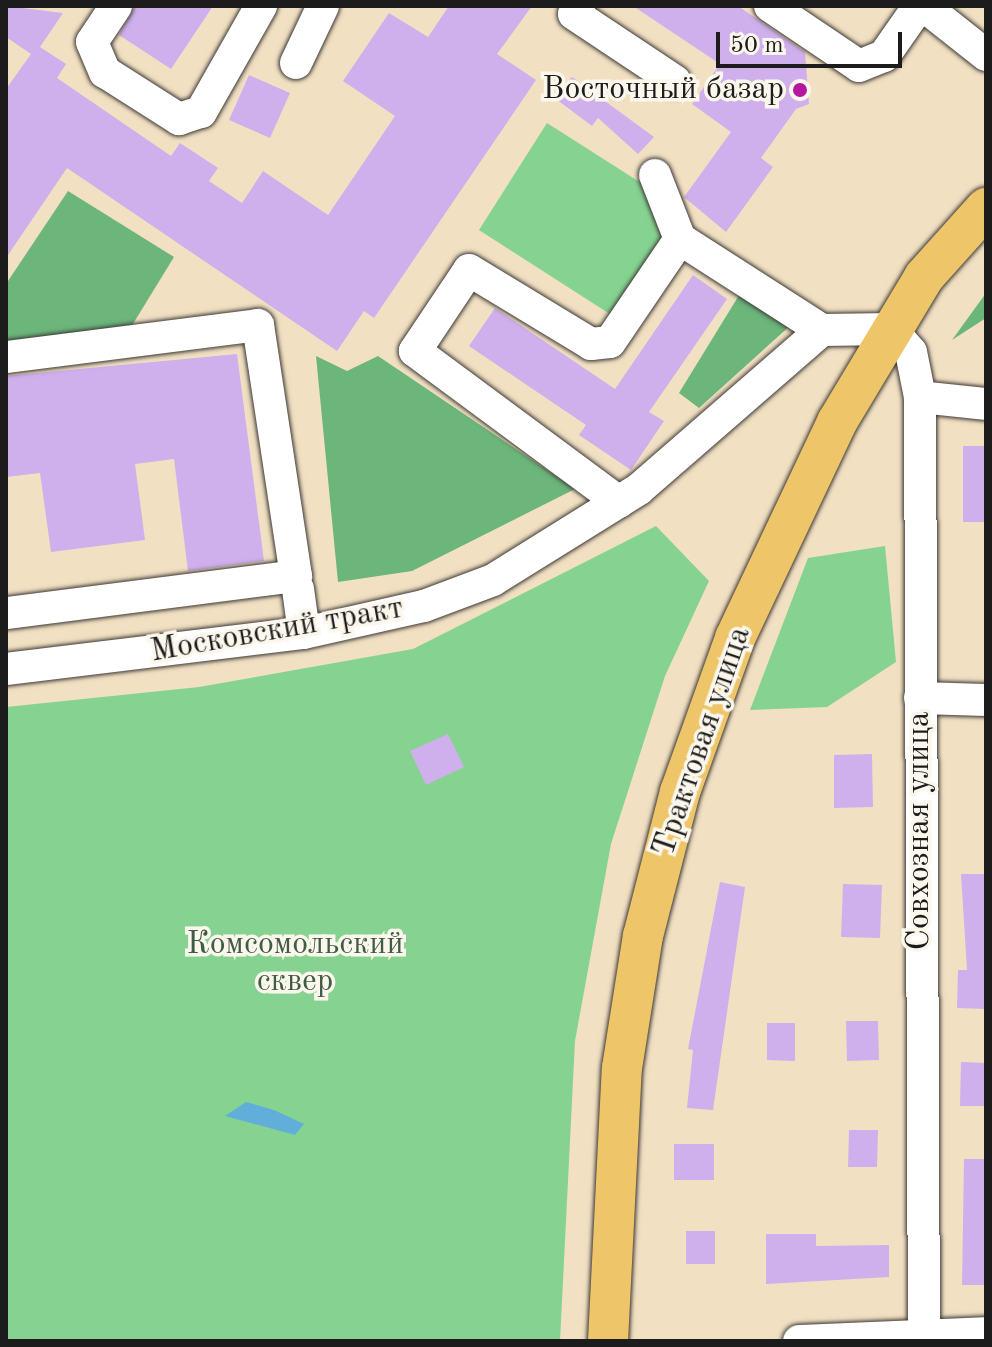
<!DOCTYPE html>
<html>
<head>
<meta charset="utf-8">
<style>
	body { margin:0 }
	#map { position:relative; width:992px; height:1347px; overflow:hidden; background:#f2e0c3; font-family:"Old Standard TT",serif }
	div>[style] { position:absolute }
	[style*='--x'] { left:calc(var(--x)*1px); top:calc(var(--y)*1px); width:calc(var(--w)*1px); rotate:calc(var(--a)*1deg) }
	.green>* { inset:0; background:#86d391 }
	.forest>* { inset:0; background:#6cb57b }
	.water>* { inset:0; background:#61aedb }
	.building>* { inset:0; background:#cfb0ec }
	.roads { filter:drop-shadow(0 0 2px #3c3935) drop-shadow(0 0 2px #3c3935) }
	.minor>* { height:32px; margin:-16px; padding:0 16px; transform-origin:16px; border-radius:16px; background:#fff }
	.major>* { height:40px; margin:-20px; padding:0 20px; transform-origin:20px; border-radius:20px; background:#eec569 }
	.dots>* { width:22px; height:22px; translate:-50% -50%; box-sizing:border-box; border:4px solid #fbf7ec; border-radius:50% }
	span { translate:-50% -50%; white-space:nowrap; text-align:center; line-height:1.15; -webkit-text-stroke:7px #fbf7ec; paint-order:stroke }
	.poi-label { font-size:32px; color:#1c1c1c }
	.right { translate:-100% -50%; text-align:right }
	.street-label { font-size:32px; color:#1c1c1c }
	.park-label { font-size:32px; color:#415c45 }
	.frame { position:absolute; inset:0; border:8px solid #1c1c1c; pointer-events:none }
	.scale { position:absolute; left:716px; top:32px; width:186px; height:36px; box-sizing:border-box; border:4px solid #1c1c1c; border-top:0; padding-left:10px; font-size:24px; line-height:28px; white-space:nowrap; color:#1c1c1c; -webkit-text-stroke:6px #fbf7ec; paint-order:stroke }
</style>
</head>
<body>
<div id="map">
	<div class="green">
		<i style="clip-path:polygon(547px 123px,649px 188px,669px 236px,616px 318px,479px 230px)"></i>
		<i style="clip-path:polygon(656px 526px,709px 581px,665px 676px,611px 844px,575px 1041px,560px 1341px,6px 1341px,6px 707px,199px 687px,413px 649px)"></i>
		<i style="clip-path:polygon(885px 546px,896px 662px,827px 707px,750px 710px,808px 558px)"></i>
	</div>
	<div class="forest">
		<i style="clip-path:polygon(68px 191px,174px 257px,128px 332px,6px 347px,6px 284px)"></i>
		<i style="clip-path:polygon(741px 292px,793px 323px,699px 408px,679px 393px)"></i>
		<i style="clip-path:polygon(986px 293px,986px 318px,952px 340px)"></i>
		<i style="clip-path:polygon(316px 356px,347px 371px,378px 356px,575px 489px,412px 571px,338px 582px)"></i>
	</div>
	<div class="water">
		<i style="clip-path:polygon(246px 1102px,274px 1110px,304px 1124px,295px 1135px,225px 1116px)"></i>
	</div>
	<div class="building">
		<i style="clip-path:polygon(6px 6px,63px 13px,40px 47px,66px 64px,57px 78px,171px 156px,180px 143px,218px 168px,209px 181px,242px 203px,263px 171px,328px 215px,395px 116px,343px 81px,389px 13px,428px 37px,449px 6px,532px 6px,497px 54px,536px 80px,374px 318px,364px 311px,337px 351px,67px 168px,6px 258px,6px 89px,31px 54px,6px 37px)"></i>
		<i style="clip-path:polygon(135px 6px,213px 6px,171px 69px,119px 35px)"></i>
		<i style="clip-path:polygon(633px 6px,738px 6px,805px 52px,809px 104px,796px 109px,761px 158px,773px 167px,726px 232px,684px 197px,731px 132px,692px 104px,720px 64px)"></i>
		<i style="clip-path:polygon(249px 75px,290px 93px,270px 138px,229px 120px)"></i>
		<i style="clip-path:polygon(572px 77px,654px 137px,638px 154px,598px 118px,592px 126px,556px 99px)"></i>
		<i style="clip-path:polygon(693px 275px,727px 299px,649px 412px,664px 421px,631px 470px,579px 435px,586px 425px,469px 346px,495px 308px,615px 389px)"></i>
		<i style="clip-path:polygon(237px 354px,264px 561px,188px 571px,174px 459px,135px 464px,145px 540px,51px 552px,40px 473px,6px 477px,6px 376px)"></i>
		<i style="clip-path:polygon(963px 446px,986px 446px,986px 522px,963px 522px)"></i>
		<i style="clip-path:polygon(448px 734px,464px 767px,426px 785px,410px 751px)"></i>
		<i style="clip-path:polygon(872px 754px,873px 807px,834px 808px,834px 755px)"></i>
		<i style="clip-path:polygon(961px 874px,986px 874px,986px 1009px,957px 1008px,958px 970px,967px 970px)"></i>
		<i style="clip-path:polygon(720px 882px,745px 887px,713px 1110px,687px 1108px,693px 1050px,688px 1049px)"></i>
		<i style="clip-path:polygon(843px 884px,882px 885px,880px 938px,841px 937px)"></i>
		<i style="clip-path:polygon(846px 1021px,878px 1021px,879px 1060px,847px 1061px)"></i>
		<i style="clip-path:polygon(767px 1023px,795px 1023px,795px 1061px,767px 1060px)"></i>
		<i style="clip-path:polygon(961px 1062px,986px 1063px,986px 1106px,960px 1106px)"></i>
		<i style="clip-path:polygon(849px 1130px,878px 1130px,877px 1167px,848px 1167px)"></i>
		<i style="clip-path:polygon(674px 1144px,714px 1144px,714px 1180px,674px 1180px)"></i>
		<i style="clip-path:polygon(964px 1159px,986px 1159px,986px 1285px,962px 1285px)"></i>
		<i style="clip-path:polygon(686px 1231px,715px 1231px,715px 1264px,686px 1264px)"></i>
		<i style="clip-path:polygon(766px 1234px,816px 1234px,816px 1246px,889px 1245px,889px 1277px,766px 1284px)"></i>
	</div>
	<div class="roads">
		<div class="minor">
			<i style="--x:116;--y:6;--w:43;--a:123.7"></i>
			<i style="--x:92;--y:42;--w:33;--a:67"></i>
			<i style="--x:105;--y:72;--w:88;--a:32.4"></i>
			<i style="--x:179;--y:119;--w:23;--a:-18"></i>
			<i style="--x:201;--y:112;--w:122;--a:-60.5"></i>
			<i style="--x:579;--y:6;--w:9;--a:122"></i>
			<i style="--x:574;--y:14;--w:121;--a:33.6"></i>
			<i style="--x:770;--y:6;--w:107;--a:34"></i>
			<i style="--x:859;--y:66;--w:27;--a:-22"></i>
			<i style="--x:884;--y:56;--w:61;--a:-55"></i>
			<i style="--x:924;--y:6;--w:79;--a:38.3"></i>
			<i style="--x:296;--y:63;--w:63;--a:-64.7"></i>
			<i style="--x:655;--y:175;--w:69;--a:68.7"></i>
			<i style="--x:6;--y:357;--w:254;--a:-7.2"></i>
			<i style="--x:258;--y:325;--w:254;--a:81.4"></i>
			<i style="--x:296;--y:576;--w:292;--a:172.7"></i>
			<i style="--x:920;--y:397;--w:66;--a:6.1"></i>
			<i style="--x:619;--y:502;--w:254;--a:-143.5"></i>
			<i style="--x:415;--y:351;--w:97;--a:-56.3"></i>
			<i style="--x:469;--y:270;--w:143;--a:31.2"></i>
			<i style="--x:591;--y:344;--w:19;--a:-6"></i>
			<i style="--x:610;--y:342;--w:125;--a:-55.8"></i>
			<i style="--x:680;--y:239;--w:169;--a:32.7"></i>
			<i style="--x:298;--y:589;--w:44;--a:82.2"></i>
			<i style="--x:6;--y:669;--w:300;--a:-6.9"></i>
			<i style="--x:304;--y:633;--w:123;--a:-12.7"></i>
			<i style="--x:424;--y:606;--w:74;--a:-20.6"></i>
			<i style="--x:493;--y:580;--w:172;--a:-31.9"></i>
			<i style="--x:639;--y:489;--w:242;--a:-41"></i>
			<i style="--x:822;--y:330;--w:69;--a:-0.8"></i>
			<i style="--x:891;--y:329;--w:30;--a:49"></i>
			<i style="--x:911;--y:352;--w:46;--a:78.7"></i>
			<i style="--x:920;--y:397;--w:944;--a:89.76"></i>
			<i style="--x:920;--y:698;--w:66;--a:1.7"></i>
			<i style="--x:799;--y:1341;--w:187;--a:-2.4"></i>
		</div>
		<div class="major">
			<i style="--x:608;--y:1341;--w:273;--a:-87.1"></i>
			<i style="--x:622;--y:1068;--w:134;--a:-81"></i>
			<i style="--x:643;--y:936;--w:149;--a:-75.6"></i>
			<i style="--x:680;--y:792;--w:164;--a:-70.3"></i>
			<i style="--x:735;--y:638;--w:239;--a:-64.7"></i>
			<i style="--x:837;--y:422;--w:169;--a:-59"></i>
			<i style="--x:924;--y:277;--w:93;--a:-48.1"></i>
		</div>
	</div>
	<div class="dots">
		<i style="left:800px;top:90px;background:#b5179e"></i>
	</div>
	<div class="poi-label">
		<span class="right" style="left:784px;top:90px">Восточный базар</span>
	</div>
	<div class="street-label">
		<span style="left:277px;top:631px;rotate:-10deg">Московский тракт</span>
		<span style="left:703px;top:742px;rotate:-71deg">Трактовая улица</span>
		<span style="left:920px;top:831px;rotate:-90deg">Совхозная улица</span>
	</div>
	<div class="park-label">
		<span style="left:295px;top:964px">Комсомольский<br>сквер</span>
	</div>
	<div class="frame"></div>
	<div class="scale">50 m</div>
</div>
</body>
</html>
